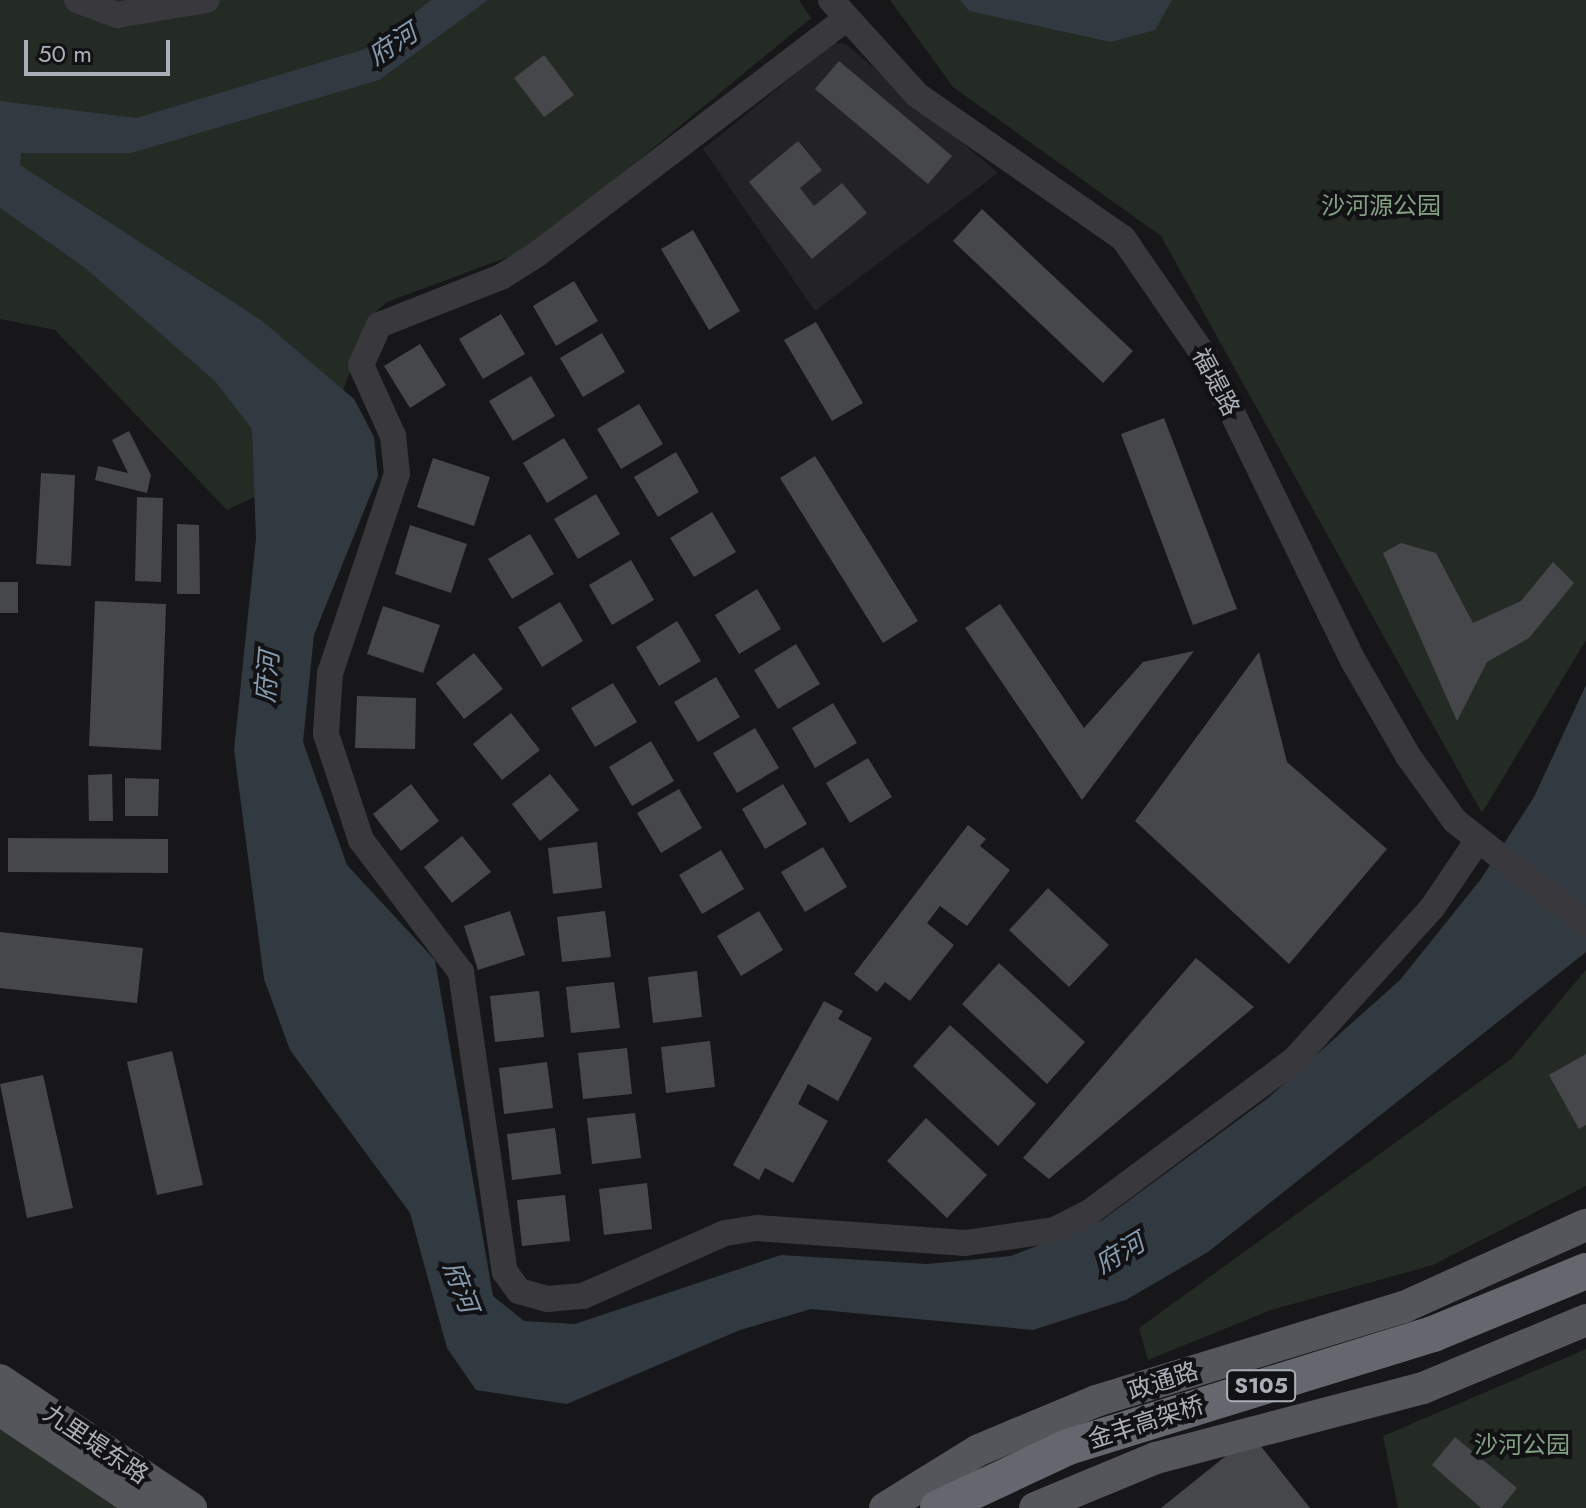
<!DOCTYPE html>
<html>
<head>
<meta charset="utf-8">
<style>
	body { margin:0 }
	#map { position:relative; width:1586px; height:1508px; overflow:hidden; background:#171719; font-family:Jost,"Noto Sans SC",sans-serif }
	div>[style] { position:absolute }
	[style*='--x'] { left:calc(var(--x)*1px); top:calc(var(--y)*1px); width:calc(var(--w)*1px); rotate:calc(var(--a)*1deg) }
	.built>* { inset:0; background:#232326 }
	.green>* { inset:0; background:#242a24 }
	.water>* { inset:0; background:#313a40 }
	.building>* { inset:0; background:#46474b }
	.minor>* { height:26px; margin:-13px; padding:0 13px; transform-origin:13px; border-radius:13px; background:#39393d }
	.major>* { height:32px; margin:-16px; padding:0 16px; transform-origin:16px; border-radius:16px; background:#55565c }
	.highway>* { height:36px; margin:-18px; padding:0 18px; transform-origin:18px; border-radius:18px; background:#65676e }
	span { translate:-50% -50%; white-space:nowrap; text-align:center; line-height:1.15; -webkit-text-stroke:8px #121214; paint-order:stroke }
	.shield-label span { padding:2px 6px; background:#121214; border:2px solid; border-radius:6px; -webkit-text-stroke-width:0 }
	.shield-label { font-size:22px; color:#abafb7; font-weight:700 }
	.park-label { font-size:24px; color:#84a085 }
	.street-label { font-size:24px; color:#abafb7 }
	.water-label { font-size:26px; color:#859baf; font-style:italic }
	.scale { position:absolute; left:24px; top:40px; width:146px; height:36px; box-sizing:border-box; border:4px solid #abafb7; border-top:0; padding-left:10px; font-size:24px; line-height:28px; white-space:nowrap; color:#abafb7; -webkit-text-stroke:6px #121214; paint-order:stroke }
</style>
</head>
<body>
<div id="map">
	<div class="built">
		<i style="clip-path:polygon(834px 43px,846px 44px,998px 173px,815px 311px,703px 149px)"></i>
	</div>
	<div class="green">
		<i style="clip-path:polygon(0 0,799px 0,811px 18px,532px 248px,387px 302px,372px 315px,312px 470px,227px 510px,55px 330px,0 319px)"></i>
		<i style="clip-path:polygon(890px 0,1586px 0,1586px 640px,1482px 813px,1161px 236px,953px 87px)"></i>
		<i style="clip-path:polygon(1586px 970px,1586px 1186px,1433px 1265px,1271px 1310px,1148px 1360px,1139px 1328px,1511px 1059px)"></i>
		<i style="clip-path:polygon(1586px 1349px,1586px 1508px,1398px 1508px,1383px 1436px)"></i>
		<i style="clip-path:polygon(0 1423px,126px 1508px,0 1508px)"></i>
	</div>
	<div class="water">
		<i style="clip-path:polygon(431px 0,488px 0,379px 80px,131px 153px,21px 153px,20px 165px,261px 320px,354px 399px,374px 437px,378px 476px,314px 635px,303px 742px,347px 865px,435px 960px,493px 1296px,524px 1321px,575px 1324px,781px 1255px,927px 1264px,1011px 1256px,1101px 1221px,1268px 1098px,1400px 980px,1481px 879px,1534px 797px,1586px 685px,1586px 952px,1208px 1252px,1126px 1300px,1033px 1330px,811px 1309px,740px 1330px,567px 1404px,476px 1390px,447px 1348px,410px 1213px,290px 1050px,264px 979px,234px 750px,256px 538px,252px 429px,215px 381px,84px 267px,0 208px,0 101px,136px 118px,372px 47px)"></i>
		<i style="clip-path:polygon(960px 0,1172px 0,1155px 30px,1111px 42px,969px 11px)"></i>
	</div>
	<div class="building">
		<i style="clip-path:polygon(544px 55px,574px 95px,544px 117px,514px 78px)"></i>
		<i style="clip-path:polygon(839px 61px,952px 156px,928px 184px,815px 89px)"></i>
		<i style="clip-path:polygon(798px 141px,822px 170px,800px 188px,814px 206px,842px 183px,867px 213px,812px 259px,749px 182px)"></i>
		<i style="clip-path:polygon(982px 209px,1133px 351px,1103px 383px,953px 241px)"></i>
		<i style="clip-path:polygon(693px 230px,740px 311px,709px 330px,661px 249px)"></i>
		<i style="clip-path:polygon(574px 281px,598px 321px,556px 346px,533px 306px)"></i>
		<i style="clip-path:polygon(501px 314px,525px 354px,483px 379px,459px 339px)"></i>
		<i style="clip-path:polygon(816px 322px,863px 403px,832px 421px,784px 340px)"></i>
		<i style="clip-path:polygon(602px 333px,625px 372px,583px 397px,560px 358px)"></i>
		<i style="clip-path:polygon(420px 344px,446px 385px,410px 408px,384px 366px)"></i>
		<i style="clip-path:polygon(531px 376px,555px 416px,513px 441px,489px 401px)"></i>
		<i style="clip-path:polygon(639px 404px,663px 444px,621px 469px,597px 429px)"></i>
		<i style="clip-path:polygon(1164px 418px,1237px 609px,1193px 625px,1121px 434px)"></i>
		<i style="clip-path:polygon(129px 431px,151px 475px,147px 493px,95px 480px,98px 466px,128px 473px,112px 440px)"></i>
		<i style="clip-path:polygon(564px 438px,588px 478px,547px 503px,523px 463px)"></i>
		<i style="clip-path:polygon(676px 452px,699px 492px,658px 517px,634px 477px)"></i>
		<i style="clip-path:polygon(815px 456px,918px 621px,883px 643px,780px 478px)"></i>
		<i style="clip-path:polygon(433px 458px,490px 477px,474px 526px,417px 507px)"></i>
		<i style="clip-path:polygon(41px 473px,75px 475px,71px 566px,36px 564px)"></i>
		<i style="clip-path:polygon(596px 494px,620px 534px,578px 559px,554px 519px)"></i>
		<i style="clip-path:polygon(137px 497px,163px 498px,161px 582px,135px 581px)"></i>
		<i style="clip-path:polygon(712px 512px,736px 552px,694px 577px,670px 538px)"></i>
		<i style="clip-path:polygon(177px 524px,199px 525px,200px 594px,177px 594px)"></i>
		<i style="clip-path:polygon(410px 525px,467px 544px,451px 593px,395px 574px)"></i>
		<i style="clip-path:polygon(530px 534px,554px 574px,512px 599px,488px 559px)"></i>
		<i style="clip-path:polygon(1401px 543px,1436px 553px,1473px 623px,1521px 601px,1553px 562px,1574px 583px,1529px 638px,1487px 662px,1457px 721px,1383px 553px)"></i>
		<i style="clip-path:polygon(631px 560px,654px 600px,612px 625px,589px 585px)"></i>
		<i style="clip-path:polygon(0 582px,18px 582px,18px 613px,0 613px)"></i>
		<i style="clip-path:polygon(757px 589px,781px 629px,739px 654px,715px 615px)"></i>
		<i style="clip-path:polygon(95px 601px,166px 604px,161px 750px,89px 746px)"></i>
		<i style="clip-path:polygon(560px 602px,583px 641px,542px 667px,518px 627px)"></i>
		<i style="clip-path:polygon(1000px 604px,1084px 728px,1143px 662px,1194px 651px,1082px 800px,965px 628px)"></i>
		<i style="clip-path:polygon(383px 606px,440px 625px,423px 673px,367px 654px)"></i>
		<i style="clip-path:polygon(677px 621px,701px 661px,659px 686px,636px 647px)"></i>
		<i style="clip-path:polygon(796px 644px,820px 684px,778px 709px,754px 670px)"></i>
		<i style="clip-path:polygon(1259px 652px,1287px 762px,1387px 849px,1289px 964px,1135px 821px)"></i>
		<i style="clip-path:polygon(474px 653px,503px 689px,464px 719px,436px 683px)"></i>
		<i style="clip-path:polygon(716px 677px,740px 717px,698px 742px,674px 702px)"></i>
		<i style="clip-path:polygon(613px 683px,637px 722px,595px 747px,571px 708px)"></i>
		<i style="clip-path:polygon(357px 696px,416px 698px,415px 749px,355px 748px)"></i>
		<i style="clip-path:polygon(833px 703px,857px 743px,815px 768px,792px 728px)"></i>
		<i style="clip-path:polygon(511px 713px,540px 750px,502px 780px,473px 744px)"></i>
		<i style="clip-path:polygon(755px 728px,779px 768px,737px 793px,713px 753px)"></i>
		<i style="clip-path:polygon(651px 741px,674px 781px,632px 806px,609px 767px)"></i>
		<i style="clip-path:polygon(868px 758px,892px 797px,850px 823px,826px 783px)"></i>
		<i style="clip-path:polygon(112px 774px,113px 821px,89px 821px,88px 775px)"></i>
		<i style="clip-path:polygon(550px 774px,579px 810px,540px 841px,512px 804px)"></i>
		<i style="clip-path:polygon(125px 778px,159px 779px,158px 816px,125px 816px)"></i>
		<i style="clip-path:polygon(411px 784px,439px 821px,401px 851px,373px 814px)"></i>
		<i style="clip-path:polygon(783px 784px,807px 824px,765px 849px,742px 809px)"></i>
		<i style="clip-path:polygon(679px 789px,702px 828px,661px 853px,637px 813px)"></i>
		<i style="clip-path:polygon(968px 825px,986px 839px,980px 846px,1010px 870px,967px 926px,940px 906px,927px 923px,954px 945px,910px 1001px,885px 982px,877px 992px,854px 974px)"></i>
		<i style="clip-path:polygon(462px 836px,491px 872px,452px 903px,424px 867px)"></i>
		<i style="clip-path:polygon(8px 838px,168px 839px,168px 873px,8px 872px)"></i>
		<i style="clip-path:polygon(597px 842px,602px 888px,553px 894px,548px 848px)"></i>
		<i style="clip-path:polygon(823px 847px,847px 887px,805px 912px,781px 872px)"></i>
		<i style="clip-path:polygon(721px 850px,744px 889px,702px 914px,679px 875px)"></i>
		<i style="clip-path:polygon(1048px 888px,1109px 945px,1069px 987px,1009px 930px)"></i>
		<i style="clip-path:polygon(510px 911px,525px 955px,478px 970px,464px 926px)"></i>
		<i style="clip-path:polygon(605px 911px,611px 957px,562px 962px,557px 917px)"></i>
		<i style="clip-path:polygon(759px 911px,783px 950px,741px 976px,717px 936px)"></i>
		<i style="clip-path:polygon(0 932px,143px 948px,137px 1003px,0 988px)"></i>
		<i style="clip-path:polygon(1196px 958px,1254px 1007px,1049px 1179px,1023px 1158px)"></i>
		<i style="clip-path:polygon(999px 963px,1085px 1042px,1047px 1084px,962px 1004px)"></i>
		<i style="clip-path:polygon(697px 971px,702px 1017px,653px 1023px,648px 977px)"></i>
		<i style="clip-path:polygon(614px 982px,620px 1028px,571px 1033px,566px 987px)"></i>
		<i style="clip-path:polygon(539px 991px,544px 1037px,495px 1042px,490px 996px)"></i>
		<i style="clip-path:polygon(824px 1001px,843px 1011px,838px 1019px,872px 1038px,838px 1101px,808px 1084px,798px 1104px,828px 1121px,793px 1183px,765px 1168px,759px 1180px,733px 1165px)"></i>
		<i style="clip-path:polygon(950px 1025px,1036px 1104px,998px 1146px,913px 1066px)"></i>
		<i style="clip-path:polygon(710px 1041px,715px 1087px,666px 1093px,661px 1047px)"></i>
		<i style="clip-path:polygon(627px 1048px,632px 1094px,583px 1099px,578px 1053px)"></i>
		<i style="clip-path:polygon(172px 1051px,203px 1185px,157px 1195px,127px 1062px)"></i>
		<i style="clip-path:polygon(1586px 1054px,1586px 1125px,1579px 1129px,1549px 1075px)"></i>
		<i style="clip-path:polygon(547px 1062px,553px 1108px,504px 1114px,499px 1068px)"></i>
		<i style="clip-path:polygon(43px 1075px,73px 1208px,27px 1218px,0 1084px)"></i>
		<i style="clip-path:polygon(635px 1113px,641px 1158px,592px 1164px,587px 1118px)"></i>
		<i style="clip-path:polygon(926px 1118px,987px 1175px,947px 1218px,887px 1161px)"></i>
		<i style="clip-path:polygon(555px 1128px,561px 1174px,512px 1180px,507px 1134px)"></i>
		<i style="clip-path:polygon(647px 1183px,652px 1229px,604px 1235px,599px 1189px)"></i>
		<i style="clip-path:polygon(565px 1195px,570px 1241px,522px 1246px,517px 1200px)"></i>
		<i style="clip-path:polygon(1252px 1435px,1310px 1508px,1161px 1508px)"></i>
		<i style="clip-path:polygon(1455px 1437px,1517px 1488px,1501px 1508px,1481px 1508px,1432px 1465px)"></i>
	</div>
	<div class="minor">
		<i style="--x:77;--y:0;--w:43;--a:20.6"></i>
		<i style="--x:117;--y:15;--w:91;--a:-9.5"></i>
		<i style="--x:831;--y:0;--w:128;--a:47.8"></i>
		<i style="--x:917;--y:95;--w:251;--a:34.8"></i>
		<i style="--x:1123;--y:238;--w:145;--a:55.4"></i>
		<i style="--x:1205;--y:357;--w:339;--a:64"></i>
		<i style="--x:1354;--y:662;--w:108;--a:60.1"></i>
		<i style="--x:1408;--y:756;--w:80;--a:54.1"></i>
		<i style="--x:1455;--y:821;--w:167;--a:38.2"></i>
		<i style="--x:847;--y:18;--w:387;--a:142.7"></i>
		<i style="--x:539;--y:253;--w:45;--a:147.7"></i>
		<i style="--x:501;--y:277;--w:131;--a:158.5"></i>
		<i style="--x:379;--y:325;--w:44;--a:114.2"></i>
		<i style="--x:361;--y:365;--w:78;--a:65.7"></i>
		<i style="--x:393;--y:436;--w:38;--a:84"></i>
		<i style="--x:397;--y:474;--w:210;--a:108.6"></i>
		<i style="--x:330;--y:673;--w:61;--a:93.8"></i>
		<i style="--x:326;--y:734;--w:112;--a:71.7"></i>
		<i style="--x:361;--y:840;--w:166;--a:52.9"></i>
		<i style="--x:461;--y:972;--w:303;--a:81.7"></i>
		<i style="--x:505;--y:1272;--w:24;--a:54"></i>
		<i style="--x:519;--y:1291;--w:29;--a:16"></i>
		<i style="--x:547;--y:1299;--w:36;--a:-5"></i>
		<i style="--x:583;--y:1296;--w:155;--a:-23.9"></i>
		<i style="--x:725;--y:1233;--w:32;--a:-9"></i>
		<i style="--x:757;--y:1228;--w:209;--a:4.1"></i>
		<i style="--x:965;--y:1243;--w:90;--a:-8.3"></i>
		<i style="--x:1054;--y:1230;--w:40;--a:-26.6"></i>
		<i style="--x:1090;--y:1212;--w:256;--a:-36.7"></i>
		<i style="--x:1295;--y:1059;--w:204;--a:-47.8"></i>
		<i style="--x:1432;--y:908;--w:82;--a:-55.9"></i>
	</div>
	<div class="major">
		<i style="--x:0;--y:1380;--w:230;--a:33.8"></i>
		<i style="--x:0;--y:1410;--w:176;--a:33.9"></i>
		<i style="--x:885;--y:1508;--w:110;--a:-31.7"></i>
		<i style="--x:979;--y:1450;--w:127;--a:-22.7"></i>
		<i style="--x:1096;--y:1401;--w:322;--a:-17"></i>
		<i style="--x:1404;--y:1307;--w:200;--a:-24.3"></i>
		<i style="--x:1035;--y:1508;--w:131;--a:-22.5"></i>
		<i style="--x:1156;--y:1458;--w:276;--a:-14.7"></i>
		<i style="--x:1423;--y:1388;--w:177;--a:-22.6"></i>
	</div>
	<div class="highway">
		<i style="--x:938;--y:1508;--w:144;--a:-25.1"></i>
		<i style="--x:1068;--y:1447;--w:382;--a:-17.2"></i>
		<i style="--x:1433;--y:1334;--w:165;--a:-22.4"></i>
	</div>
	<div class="shield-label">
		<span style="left:1261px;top:1386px">S105</span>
	</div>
	<div class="park-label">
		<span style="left:1381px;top:206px">沙河源公园</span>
		<span style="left:1522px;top:1445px">沙河公园</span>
	</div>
	<div class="street-label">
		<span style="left:1216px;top:382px;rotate:62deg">福堤路</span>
		<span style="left:1163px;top:1381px;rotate:-18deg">政通路</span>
		<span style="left:1146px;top:1422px;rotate:-18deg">金丰高架桥</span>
		<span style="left:96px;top:1444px;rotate:34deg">九里堤东路</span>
	</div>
	<div class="water-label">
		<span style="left:393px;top:45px;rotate:-33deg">府河</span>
		<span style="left:268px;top:677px;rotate:-85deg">府河</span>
		<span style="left:1120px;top:1254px;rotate:-31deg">府河</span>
		<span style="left:460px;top:1287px;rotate:69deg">府河</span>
	</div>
	<div class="scale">50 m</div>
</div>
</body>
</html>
